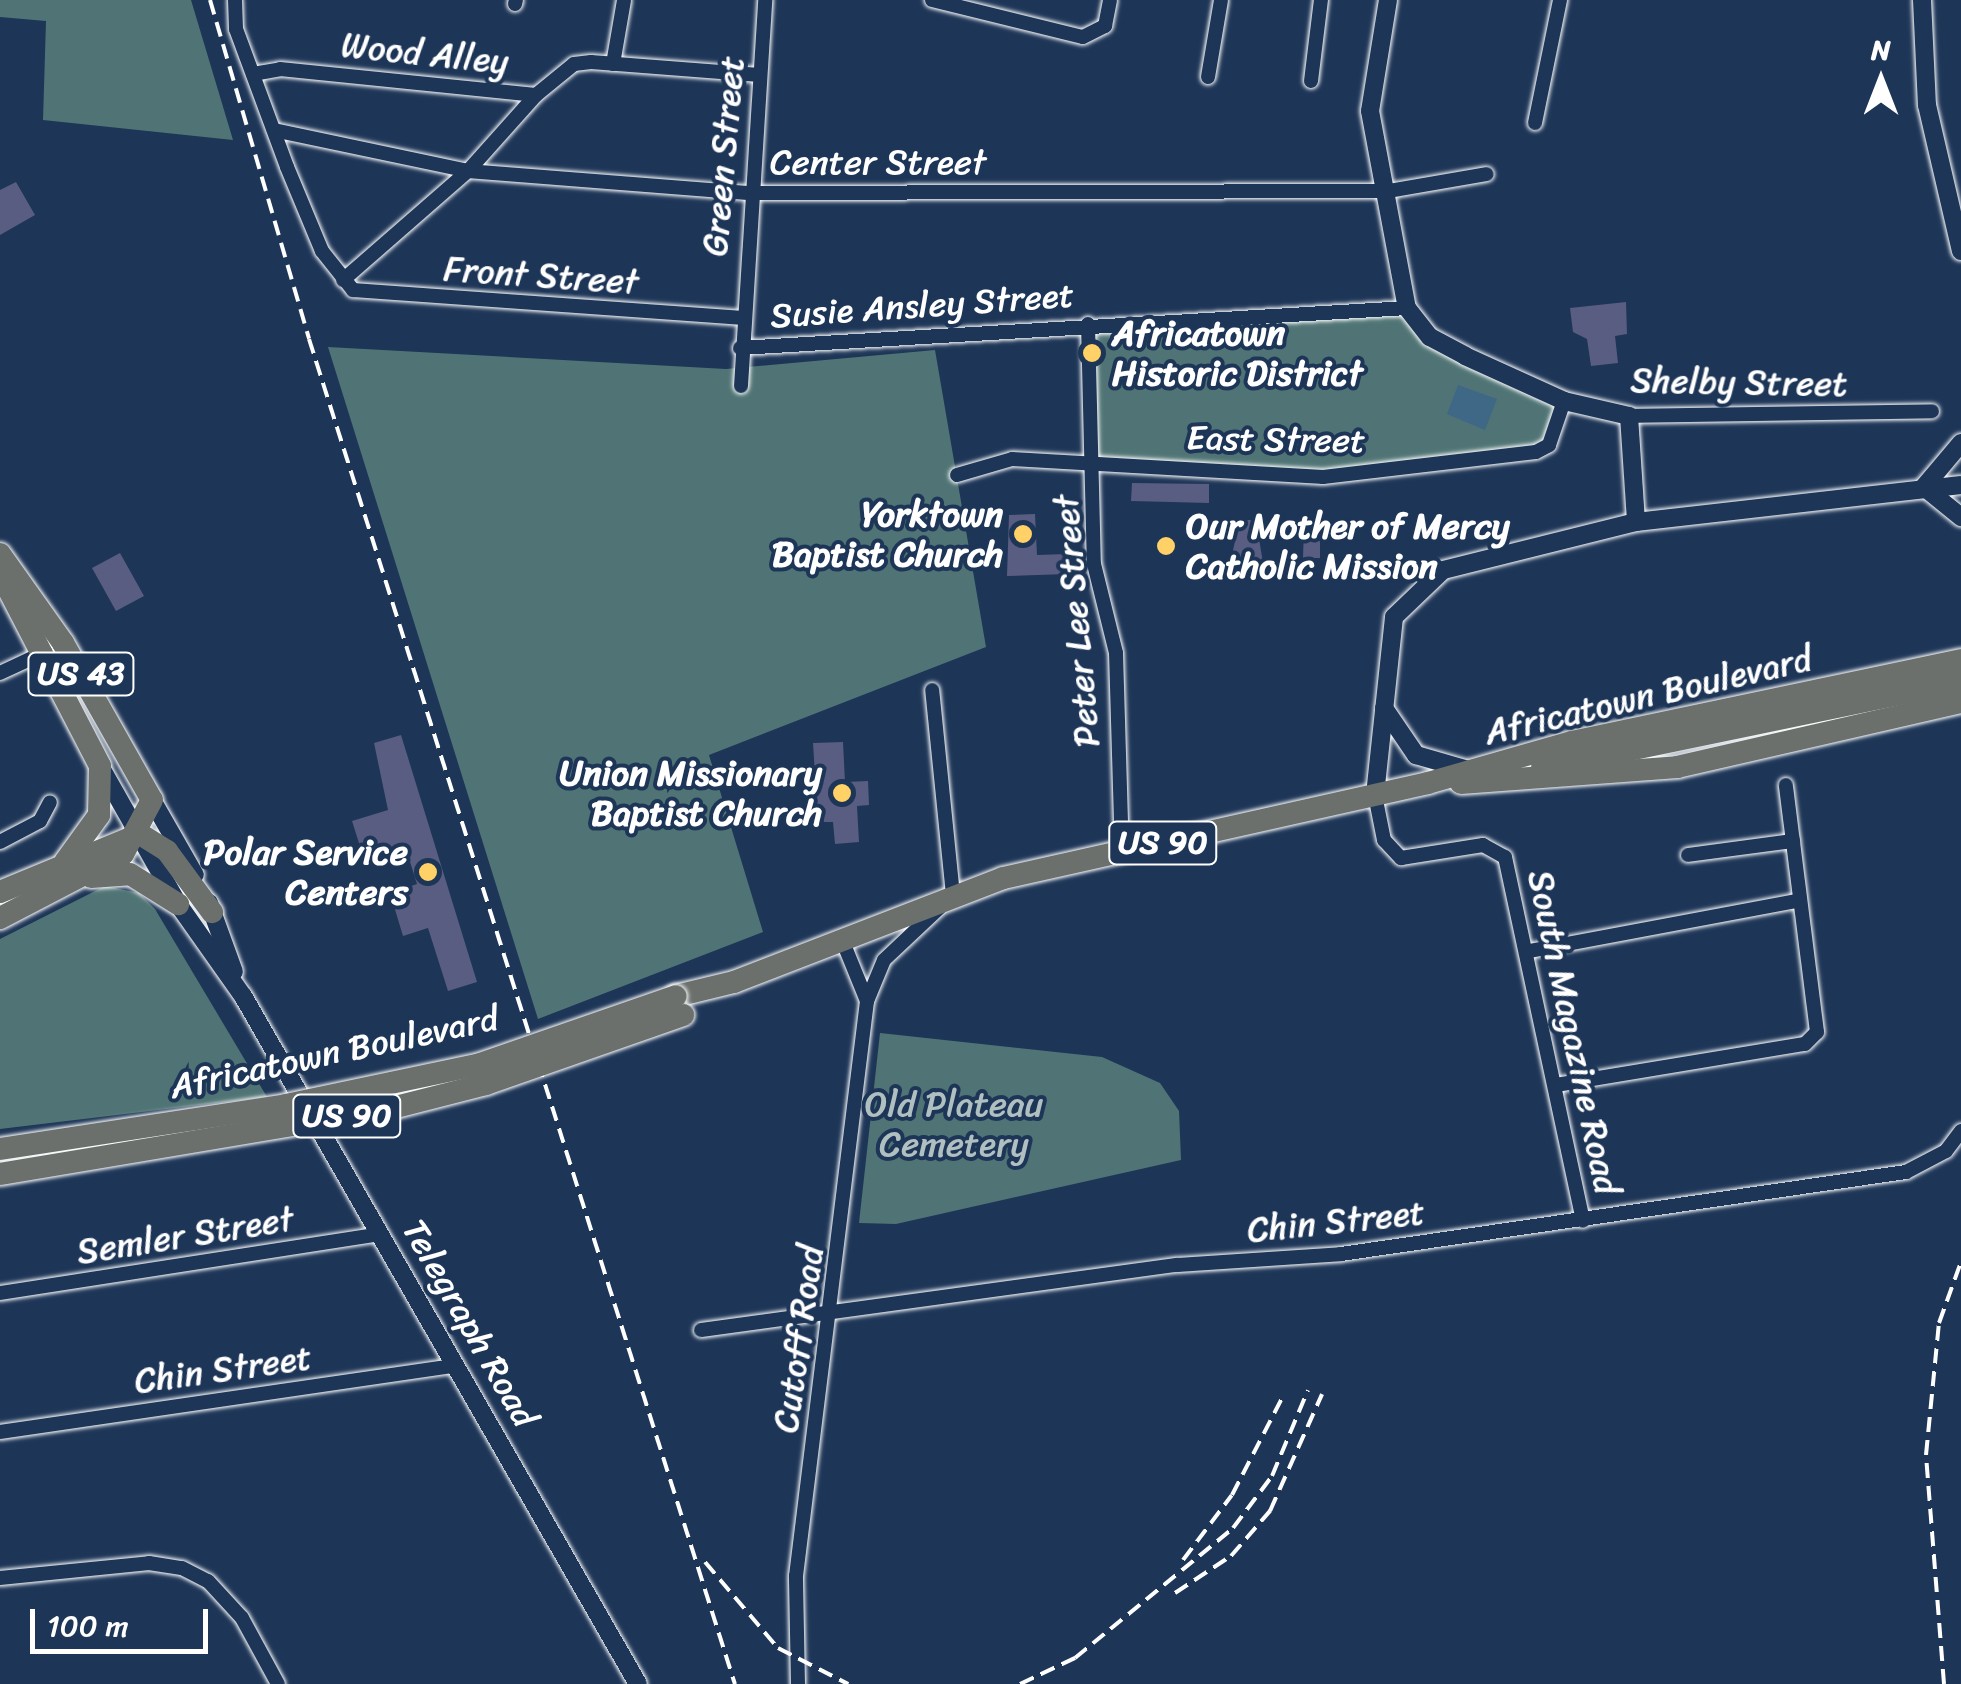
<!DOCTYPE html>
<html>
<head>
<meta charset="utf-8">
<style>
	body { margin:0 }
	#map { position:relative; width:1961px; height:1684px; overflow:hidden; background:#1d3557; font-family:Sriracha,sans-serif }
	div>[style] { position:absolute }
	[style*='--x'] { left:calc(var(--x)*1px); top:calc(var(--y)*1px); width:calc(var(--w)*1px); rotate:calc(var(--a)*1deg) }
	.green>* { inset:0; background:#507475 }
	.water>* { inset:0; background:#3f6786 }
	.building>* { inset:0; background:#595d82 }
	.roads { filter:drop-shadow(0 0 2px #fff) drop-shadow(0 0 2px #fff) }
	.minor>* { height:14px; margin:-7px; padding:0 7px; transform-origin:7px; border-radius:7px; background:#1d3557 }
	.tertiary>* { height:18px; margin:-9px; padding:0 9px; transform-origin:9px; border-radius:9px; background:#1d3557 }
	.primary>* { height:22px; margin:-11px; padding:0 11px; transform-origin:11px; border-radius:11px; background:#6b706d }
	.rail>* { height:4px; margin-top:-2px; transform-origin:0; background:repeating-linear-gradient(90deg,#fff 0 15px,transparent 0 23px) }
	.bridges { filter:drop-shadow(0 0 2px #fff) drop-shadow(0 0 2px #fff) }
	.primary-bridge>* { height:22px; margin:-11px; padding:0 11px; transform-origin:11px; border-radius:11px; background:#6b706d }
	.dots>* { width:28px; height:28px; translate:-50% -50%; box-sizing:border-box; border:5px solid #1d3557; border-radius:50% }
	span { translate:-50% -50%; white-space:nowrap; text-align:center; line-height:1.15; -webkit-text-stroke:8px #1d3557; paint-order:stroke }
	.shield-label span { padding:2px 8px; background:#1d3557; border:2px solid; border-radius:8px; -webkit-text-stroke-width:0 }
	.shield-label { font-size:32px; color:#fff; font-weight:700 }
	.street-label { font-size:35px; color:#fff }
	.poi-label { font-size:35px; color:#fff; font-weight:700 }
	.left { translate:0 -50%; text-align:left }
	.right { translate:-100% -50%; text-align:right }
	.park-label { font-size:35px; color:#b0c0c1 }
	.north { position:absolute; left:1831px; top:30px; width:100px; height:100px; -webkit-text-stroke:8px #1d3557; paint-order:stroke; rotate:0deg; font-size:28px; font-weight:700; line-height:40px; text-align:center; color:#fff }
	.north::after { content:''; display:block; margin:auto; width:35px; height:45px; background:#fff; clip-path:polygon(50% 0,100% 100%,50% 72%,0 100%) }
	.scale { position:absolute; left:30px; top:1609px; width:178px; height:45px; box-sizing:border-box; border:5px solid #fff; border-top:0; padding-left:12px; font-size:30px; line-height:35px; white-space:nowrap; color:#fff; -webkit-text-stroke:8px #1d3557; paint-order:stroke }
</style>
</head>
<body>
<div id="map">
	<div class="green">
		<i style="clip-path:polygon(0 0,191px 0,233px 140px,43px 120px,46px 21px,0 17px)"></i>
		<i style="clip-path:polygon(1407px 308px,1415px 324px,1564px 401px,1549px 445px,1323px 477px,1093px 461px,1088px 324px)"></i>
		<i style="clip-path:polygon(328px 347px,726px 369px,935px 350px,986px 647px,709px 755px,763px 932px,538px 1019px)"></i>
		<i style="clip-path:polygon(105px 886px,139px 893px,155px 909px,267px 1097px,0 1129px,0 939px)"></i>
		<i style="clip-path:polygon(880px 1033px,1102px 1057px,1160px 1083px,1179px 1111px,1181px 1160px,896px 1224px,859px 1223px)"></i>
	</div>
	<div class="water">
		<i style="clip-path:polygon(1458px 385px,1497px 399px,1485px 430px,1447px 414px)"></i>
	</div>
	<div class="building">
		<i style="clip-path:polygon(16px 182px,35px 215px,0 235px,0 190px)"></i>
		<i style="clip-path:polygon(1626px 302px,1627px 334px,1615px 336px,1618px 363px,1591px 366px,1587px 339px,1573px 332px,1570px 308px)"></i>
		<i style="clip-path:polygon(1132px 483px,1209px 484px,1209px 503px,1131px 501px)"></i>
		<i style="clip-path:polygon(1035px 514px,1037px 555px,1066px 554px,1067px 574px,1007px 576px,1009px 515px)"></i>
		<i style="clip-path:polygon(1240px 520px,1251px 520px,1258px 532px,1263px 563px,1230px 563px)"></i>
		<i style="clip-path:polygon(1320px 527px,1320px 558px,1303px 558px,1304px 528px)"></i>
		<i style="clip-path:polygon(120px 553px,144px 596px,116px 611px,92px 568px)"></i>
		<i style="clip-path:polygon(401px 735px,477px 982px,448px 991px,428px 928px,403px 936px,390px 893px,417px 884px,405px 846px,364px 859px,352px 821px,388px 810px,374px 743px)"></i>
		<i style="clip-path:polygon(843px 742px,845px 782px,868px 781px,869px 805px,857px 806px,859px 842px,835px 844px,833px 822px,824px 822px,817px 806px,813px 743px)"></i>
	</div>
	<div class="roads">
		<div class="minor">
			<i style="--x:235;--y:0;--w:29;--a:88"></i>
			<i style="--x:236;--y:29;--w:147;--a:69.7"></i>
			<i style="--x:287;--y:167;--w:91;--a:67.4"></i>
			<i style="--x:322;--y:251;--w:50;--a:51.5"></i>
			<i style="--x:353;--y:290;--w:388;--a:4.1"></i>
			<i style="--x:932;--y:0;--w:155;--a:13.8"></i>
			<i style="--x:1083;--y:37;--w:25;--a:-27"></i>
			<i style="--x:1105;--y:26;--w:26;--a:-79"></i>
			<i style="--x:515;--y:4;--w:4;--a:-76"></i>
			<i style="--x:613;--y:64;--w:65;--a:-80.2"></i>
			<i style="--x:253;--y:74;--w:27;--a:-10"></i>
			<i style="--x:280;--y:69;--w:257;--a:5.8"></i>
			<i style="--x:536;--y:95;--w:49;--a:-39.2"></i>
			<i style="--x:574;--y:64;--w:17;--a:-7"></i>
			<i style="--x:591;--y:62;--w:169;--a:4.4"></i>
			<i style="--x:1208;--y:77;--w:78;--a:-80.4"></i>
			<i style="--x:1311;--y:81;--w:82;--a:-83"></i>
			<i style="--x:1535;--y:123;--w:126;--a:-78.5"></i>
			<i style="--x:274;--y:130;--w:198;--a:11.9"></i>
			<i style="--x:468;--y:171;--w:283;--a:4.5"></i>
			<i style="--x:750;--y:193;--w:639;--a:-0.18"></i>
			<i style="--x:1389;--y:191;--w:99;--a:-9.8"></i>
			<i style="--x:343;--y:280;--w:166;--a:-41.1"></i>
			<i style="--x:468;--y:171;--w:102;--a:-48.2"></i>
			<i style="--x:1088;--y:324;--w:240;--a:88.6"></i>
			<i style="--x:1094;--y:564;--w:92;--a:76.1"></i>
			<i style="--x:1116;--y:653;--w:199;--a:88.3"></i>
			<i style="--x:740;--y:348;--w:668;--a:-3.43"></i>
			<i style="--x:741;--y:386;--w:387;--a:-86.4"></i>
			<i style="--x:1629;--y:416;--w:303;--a:-0.9"></i>
			<i style="--x:957;--y:475;--w:57;--a:-16.2"></i>
			<i style="--x:1012;--y:459;--w:312;--a:3.3"></i>
			<i style="--x:1323;--y:477;--w:214;--a:-6.7"></i>
			<i style="--x:1536;--y:452;--w:15;--a:-28"></i>
			<i style="--x:1549;--y:445;--w:46;--a:-71.2"></i>
			<i style="--x:0;--y:673;--w:50;--a:-25"></i>
			<i style="--x:1375;--y:795;--w:46;--a:78.7"></i>
			<i style="--x:1384;--y:840;--w:25;--a:47"></i>
			<i style="--x:1401;--y:858;--w:83;--a:-9"></i>
			<i style="--x:1483;--y:845;--w:25;--a:29"></i>
			<i style="--x:1505;--y:857;--w:372;--a:77.9"></i>
			<i style="--x:0;--y:842;--w:45;--a:-27.7"></i>
			<i style="--x:40;--y:821;--w:21;--a:-62"></i>
			<i style="--x:1688;--y:855;--w:106;--a:-7.6"></i>
			<i style="--x:841;--y:937;--w:69;--a:67.9"></i>
			<i style="--x:1529;--y:951;--w:271;--a:-10.6"></i>
			<i style="--x:1556;--y:1085;--w:252;--a:-9.4"></i>
			<i style="--x:1805;--y:1044;--w:17;--a:-45"></i>
			<i style="--x:1817;--y:1032;--w:249;--a:-97.2"></i>
			<i style="--x:0;--y:1293;--w:384;--a:-8.8"></i>
			<i style="--x:701;--y:1330;--w:480;--a:-7.8"></i>
			<i style="--x:1177;--y:1265;--w:164;--a:-3.8"></i>
			<i style="--x:1341;--y:1254;--w:571;--a:-8.26"></i>
			<i style="--x:1906;--y:1172;--w:45;--a:-27.7"></i>
			<i style="--x:1946;--y:1151;--w:25;--a:-53"></i>
			<i style="--x:0;--y:1432;--w:460;--a:-8.3"></i>
			<i style="--x:0;--y:1578;--w:150;--a:-5.7"></i>
			<i style="--x:149;--y:1563;--w:33;--a:9"></i>
			<i style="--x:182;--y:1568;--w:29;--a:27"></i>
			<i style="--x:208;--y:1581;--w:50;--a:47.4"></i>
			<i style="--x:242;--y:1618;--w:75;--a:61.4"></i>
			<i style="--x:798;--y:1684;--w:108;--a:-91.1"></i>
			<i style="--x:796;--y:1576;--w:579;--a:-82.96"></i>
			<i style="--x:867;--y:1001;--w:44;--a:-67.5"></i>
			<i style="--x:884;--y:960;--w:95;--a:-43.3"></i>
			<i style="--x:953;--y:895;--w:206;--a:-95.8"></i>
		</div>
		<div class="tertiary">
			<i style="--x:1388;--y:0;--w:112;--a:99.2"></i>
			<i style="--x:1370;--y:111;--w:200;--a:79.4"></i>
			<i style="--x:1407;--y:308;--w:37;--a:52"></i>
			<i style="--x:1430;--y:337;--w:40;--a:28"></i>
			<i style="--x:1465;--y:356;--w:109;--a:24.4"></i>
			<i style="--x:1564;--y:401;--w:67;--a:13"></i>
			<i style="--x:1629;--y:416;--w:106;--a:86.2"></i>
			<i style="--x:1922;--y:0;--w:105;--a:87.3"></i>
			<i style="--x:1927;--y:105;--w:150;--a:76.9"></i>
			<i style="--x:1961;--y:443;--w:57;--a:130.1"></i>
			<i style="--x:1924;--y:487;--w:48;--a:39"></i>
			<i style="--x:1384;--y:708;--w:57;--a:55.8"></i>
			<i style="--x:1416;--y:755;--w:54;--a:16.1"></i>
			<i style="--x:100;--y:766;--w:159;--a:60.5"></i>
			<i style="--x:178;--y:904;--w:113;--a:54.8"></i>
			<i style="--x:243;--y:996;--w:793;--a:60.14"></i>
			<i style="--x:1375;--y:795;--w:179;--a:-83.9"></i>
			<i style="--x:1394;--y:617;--w:68;--a:-43.8"></i>
			<i style="--x:1443;--y:570;--w:199;--a:-14"></i>
			<i style="--x:1636;--y:522;--w:327;--a:-6.5"></i>
			<i style="--x:152;--y:800;--w:86;--a:60.2"></i>
			<i style="--x:209;--y:903;--w:73;--a:70.1"></i>
		</div>
		<div class="primary">
			<i style="--x:0;--y:554;--w:109;--a:54.7"></i>
			<i style="--x:63;--y:643;--w:180;--a:60.5"></i>
			<i style="--x:152;--y:800;--w:61;--a:118.2"></i>
			<i style="--x:123;--y:854;--w:139;--a:152.5"></i>
			<i style="--x:0;--y:573;--w:217;--a:62.6"></i>
			<i style="--x:100;--y:766;--w:49;--a:91.2"></i>
			<i style="--x:99;--y:815;--w:58;--a:125.9"></i>
			<i style="--x:1542;--y:768;--w:428;--a:-11.7"></i>
			<i style="--x:1461;--y:783;--w:217;--a:-4.2"></i>
			<i style="--x:1677;--y:767;--w:291;--a:-12.9"></i>
			<i style="--x:91;--y:877;--w:39;--a:-4"></i>
			<i style="--x:130;--y:874;--w:57;--a:32"></i>
			<i style="--x:0;--y:892;--w:152;--a:-22.5"></i>
			<i style="--x:140;--y:834;--w:32;--a:32"></i>
			<i style="--x:167;--y:851;--w:76;--a:53.6"></i>
			<i style="--x:676;--y:996;--w:60;--a:-13.6"></i>
			<i style="--x:734;--y:982;--w:288;--a:-21.1"></i>
			<i style="--x:1003;--y:878;--w:435;--a:-12.6"></i>
			<i style="--x:1428;--y:783;--w:150;--a:-15.9"></i>
			<i style="--x:1572;--y:742;--w:398;--a:-11.9"></i>
		</div>
	</div>
	<div class="rail">
		<i style="--x:210;--y:0;--w:353;--a:73.7"></i>
		<i style="--x:309;--y:339;--w:1411;--a:72.43"></i>
		<i style="--x:1183;--y:1560;--w:81;--a:-53"></i>
		<i style="--x:1232;--y:1495;--w:111;--a:-62.7"></i>
		<i style="--x:705;--y:1562;--w:113;--a:49.7"></i>
		<i style="--x:778;--y:1648;--w:79;--a:27.2"></i>
		<i style="--x:1175;--y:1593;--w:67;--a:-33.5"></i>
		<i style="--x:1231;--y:1556;--w:60;--a:-49.1"></i>
		<i style="--x:1270;--y:1511;--w:128;--a:-66"></i>
		<i style="--x:1020;--y:1684;--w:61;--a:-25.3"></i>
		<i style="--x:1075;--y:1658;--w:205;--a:-39.4"></i>
		<i style="--x:1233;--y:1528;--w:65;--a:-53.1"></i>
		<i style="--x:1272;--y:1476;--w:93;--a:-67.3"></i>
		<i style="--x:1944;--y:1684;--w:230;--a:-94.5"></i>
		<i style="--x:1926;--y:1455;--w:133;--a:-84.4"></i>
		<i style="--x:1939;--y:1323;--w:65;--a:-70.2"></i>
	</div>
	<div class="bridges">
		<div class="primary-bridge">
			<i style="--x:0;--y:1149;--w:289;--a:-8.7"></i>
			<i style="--x:286;--y:1105;--w:198;--a:-11.9"></i>
			<i style="--x:480;--y:1064;--w:207;--a:-19.1"></i>
			<i style="--x:0;--y:1174;--w:389;--a:-9.5"></i>
			<i style="--x:384;--y:1110;--w:105;--a:-14.3"></i>
			<i style="--x:486;--y:1084;--w:209;--a:-19.3"></i>
		</div>
	</div>
	<div class="dots">
		<i style="left:1092px;top:353px;background:#ffd166"></i>
		<i style="left:1023px;top:534px;background:#ffd166"></i>
		<i style="left:1166px;top:546px;background:#ffd166"></i>
		<i style="left:842px;top:793px;background:#ffd166"></i>
		<i style="left:428px;top:872px;background:#ffd166"></i>
	</div>
	<div class="shield-label">
		<span style="left:81px;top:674px">US 43</span>
		<span style="left:1163px;top:843px">US 90</span>
		<span style="left:347px;top:1116px">US 90</span>
	</div>
	<div class="street-label">
		<span style="left:425px;top:53px;rotate:6deg">Wood Alley</span>
		<span style="left:723px;top:156px;rotate:-85deg">Green Street</span>
		<span style="left:878px;top:162px">Center Street</span>
		<span style="left:541px;top:275px;rotate:4deg">Front Street</span>
		<span style="left:922px;top:305px;rotate:-4deg">Susie Ansley Street</span>
		<span style="left:1739px;top:382px;rotate:1deg">Shelby Street</span>
		<span style="left:1276px;top:439px;rotate:1deg">East Street</span>
		<span style="left:1076px;top:621px;rotate:-95deg">Peter Lee Street</span>
		<span style="left:1648px;top:695px;rotate:-13deg">Africatown Boulevard</span>
		<span style="left:1574px;top:1032px;rotate:78deg">South Magazine Road</span>
		<span style="left:334px;top:1052px;rotate:-12deg">Africatown Boulevard</span>
		<span style="left:1336px;top:1221px;rotate:-6deg">Chin Street</span>
		<span style="left:185px;top:1235px;rotate:-9deg">Semler Street</span>
		<span style="left:470px;top:1323px;rotate:60deg">Telegraph Road</span>
		<span style="left:798px;top:1339px;rotate:-82deg">Cutoff Road</span>
		<span style="left:223px;top:1369px;rotate:-8deg">Chin Street</span>
	</div>
	<div class="poi-label">
		<span class="left" style="left:1112px;top:353px">Africatown<br>Historic District</span>
		<span class="right" style="left:1003px;top:534px">Yorktown<br>Baptist Church</span>
		<span class="left" style="left:1186px;top:546px">Our Mother of Mercy<br>Catholic Mission</span>
		<span class="right" style="left:822px;top:793px">Union Missionary<br>Baptist Church</span>
		<span class="right" style="left:408px;top:872px">Polar Service<br>Centers</span>
	</div>
	<div class="park-label">
		<span style="left:954px;top:1124px">Old Plateau<br>Cemetery</span>
	</div>
	<div class="north">N</div>
	<div class="scale">100 m</div>
</div>
</body>
</html>
